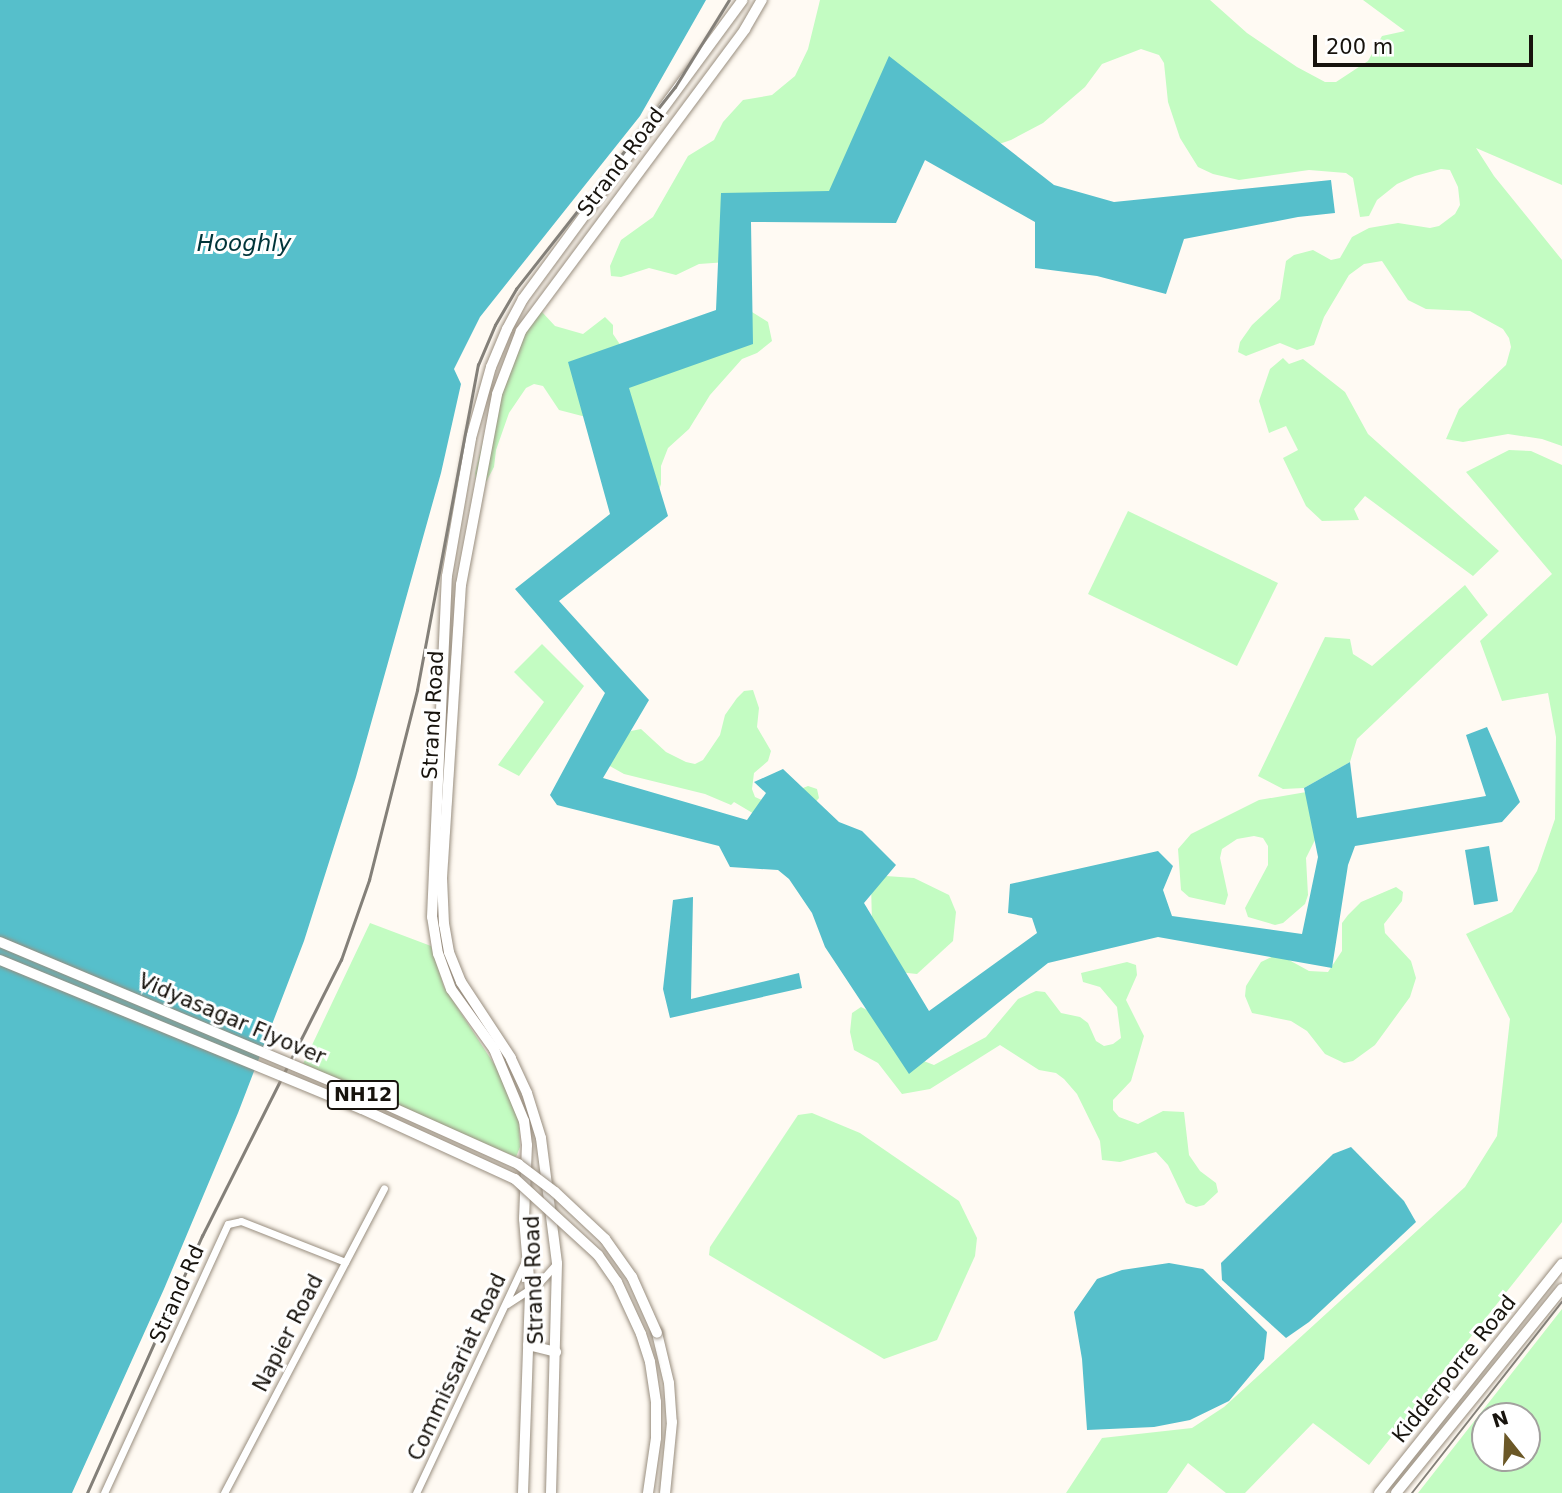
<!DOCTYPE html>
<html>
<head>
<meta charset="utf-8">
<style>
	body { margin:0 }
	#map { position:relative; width:1562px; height:1493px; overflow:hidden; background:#fffaf3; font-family:"DejaVu Sans",sans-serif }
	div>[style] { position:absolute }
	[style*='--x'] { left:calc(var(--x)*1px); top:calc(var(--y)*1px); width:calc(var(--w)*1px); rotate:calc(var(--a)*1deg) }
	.green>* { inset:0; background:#c3fcc2 }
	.water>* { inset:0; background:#56bfcb }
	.roads { filter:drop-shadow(0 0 2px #998e7f) drop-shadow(0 0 2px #998e7f) }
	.minor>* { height:7px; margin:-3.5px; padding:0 3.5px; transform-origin:3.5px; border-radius:3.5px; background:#fff }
	.secondary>* { height:10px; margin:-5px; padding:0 5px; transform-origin:5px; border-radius:5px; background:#fff }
	.trunk>* { height:10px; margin:-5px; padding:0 5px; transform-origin:5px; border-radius:5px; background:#fff }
	.tram>* { height:2px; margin:-1px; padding:0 1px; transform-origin:1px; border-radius:1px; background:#848079 }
	.rail>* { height:2.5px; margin:-1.25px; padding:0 1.25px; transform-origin:1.25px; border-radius:1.25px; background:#848079 }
	.bridges { filter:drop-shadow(0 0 2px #998e7f) drop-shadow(0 0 2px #998e7f) }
	.trunk-bridge>* { height:10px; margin:-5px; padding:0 5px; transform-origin:5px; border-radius:5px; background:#fff }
	span { translate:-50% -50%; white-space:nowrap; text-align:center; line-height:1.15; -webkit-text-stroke:6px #fff; paint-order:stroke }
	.shield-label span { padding:2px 5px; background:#fff; border:2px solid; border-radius:5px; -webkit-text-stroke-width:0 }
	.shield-label { font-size:19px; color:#17130d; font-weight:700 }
	.street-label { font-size:21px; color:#17130d }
	.water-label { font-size:23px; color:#00353a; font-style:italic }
	.north { position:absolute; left:1471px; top:1402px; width:70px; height:70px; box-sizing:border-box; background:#fff; border:2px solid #a2a19e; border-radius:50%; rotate:342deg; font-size:19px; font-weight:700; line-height:28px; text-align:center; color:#17130d }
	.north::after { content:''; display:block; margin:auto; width:24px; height:32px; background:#6b5827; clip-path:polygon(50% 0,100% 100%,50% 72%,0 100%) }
	.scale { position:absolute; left:1313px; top:35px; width:220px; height:32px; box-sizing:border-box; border:4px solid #17130d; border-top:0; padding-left:9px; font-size:21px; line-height:24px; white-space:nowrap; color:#17130d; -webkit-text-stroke:5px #fff; paint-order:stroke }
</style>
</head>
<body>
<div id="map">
	<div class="green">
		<i style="clip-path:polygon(820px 0,1210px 0,1247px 33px,1297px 67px,1325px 82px,1336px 82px,1368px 61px,1382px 36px,1405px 31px,1363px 0,1562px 0,1562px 185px,1476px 148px,1494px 176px,1562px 260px,1562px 446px,1542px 439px,1508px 434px,1463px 442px,1446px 439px,1459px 409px,1506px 365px,1511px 347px,1509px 338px,1503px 329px,1470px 311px,1426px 309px,1408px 300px,1382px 261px,1364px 264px,1349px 275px,1324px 317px,1314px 345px,1297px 350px,1280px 343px,1246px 356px,1238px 352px,1240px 342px,1252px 325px,1280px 299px,1286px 261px,1294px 255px,1313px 250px,1331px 260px,1340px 258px,1352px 237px,1369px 228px,1398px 223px,1430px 228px,1439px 226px,1455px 214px,1460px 205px,1458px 187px,1450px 170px,1441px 169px,1415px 176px,1397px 184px,1377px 200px,1369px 216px,1360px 217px,1353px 178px,1346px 173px,1309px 170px,1239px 180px,1213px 174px,1198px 167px,1180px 138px,1168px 102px,1164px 63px,1159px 55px,1141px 49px,1102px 64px,1085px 87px,1043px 123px,1011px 140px,984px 149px,938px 142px,902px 177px,749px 212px,727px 262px,699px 264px,676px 275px,649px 268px,621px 277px,611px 276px,610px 266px,621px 240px,653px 217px,688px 156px,714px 140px,723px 122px,743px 100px,772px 95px,795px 76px,808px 49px)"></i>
		<i style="clip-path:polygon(542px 312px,555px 326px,583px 334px,605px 317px,613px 325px,613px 334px,623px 349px,733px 313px,752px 312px,768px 322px,772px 341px,757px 353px,742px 359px,710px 395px,689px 429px,668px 448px,661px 466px,661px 484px,655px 503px,586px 417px,559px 410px,543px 386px,534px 384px,526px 388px,509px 413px,496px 450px,494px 467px,486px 482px,476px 482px,475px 473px,497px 386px,534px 317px)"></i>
		<i style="clip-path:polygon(1283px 358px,1289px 364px,1303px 359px,1345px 392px,1368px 434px,1499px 551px,1473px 576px,1365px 496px,1354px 509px,1359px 520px,1322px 521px,1306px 506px,1283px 458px,1298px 450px,1286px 426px,1269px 433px,1259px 401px,1270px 369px)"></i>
		<i style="clip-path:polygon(1509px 450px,1531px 451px,1562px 465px,1562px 1222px,1369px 1465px,1313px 1423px,1245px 1493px,1226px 1493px,1188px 1463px,1167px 1493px,1066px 1493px,1102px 1438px,1192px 1428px,1224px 1407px,1465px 1187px,1497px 1136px,1510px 1019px,1466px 934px,1512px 912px,1537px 871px,1555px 819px,1556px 737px,1548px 693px,1502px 701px,1480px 641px,1552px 574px,1466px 472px)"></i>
		<i style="clip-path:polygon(1128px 511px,1278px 583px,1237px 666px,1088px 594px)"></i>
		<i style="clip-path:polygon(1465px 585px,1488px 615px,1357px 739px,1350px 762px,1304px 788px,1283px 789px,1258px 776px,1325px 637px,1350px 639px,1353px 654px,1372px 666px)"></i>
		<i style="clip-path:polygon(542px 644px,584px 686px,519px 776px,498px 765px,544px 702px,514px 672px)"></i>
		<i style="clip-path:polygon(753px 690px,759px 708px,757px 727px,771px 751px,768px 761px,754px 773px,752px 789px,755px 797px,764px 801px,773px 800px,808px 786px,817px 789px,819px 798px,788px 834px,734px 802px,731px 805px,705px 794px,624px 774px,608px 765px,608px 754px,631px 731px,641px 729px,666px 752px,686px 762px,695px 764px,703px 760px,720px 735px,725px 715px,737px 698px,744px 691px)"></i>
		<i style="clip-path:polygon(1318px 790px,1319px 832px,1306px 858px,1308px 895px,1305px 904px,1283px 923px,1275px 925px,1248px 917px,1245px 908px,1268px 865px,1268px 846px,1263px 838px,1254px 836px,1237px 839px,1222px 849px,1220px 858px,1228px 895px,1225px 905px,1189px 897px,1181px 890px,1178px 849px,1191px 834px,1259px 800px)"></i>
		<i style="clip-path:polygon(886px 876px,914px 878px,949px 895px,956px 912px,953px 941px,917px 974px,898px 972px,872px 923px,871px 884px)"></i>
		<i style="clip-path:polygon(1396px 887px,1403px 892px,1402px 901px,1384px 924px,1385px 933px,1411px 961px,1416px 978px,1410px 997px,1375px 1045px,1353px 1061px,1344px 1063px,1325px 1054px,1307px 1031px,1291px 1021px,1252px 1013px,1245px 996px,1246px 986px,1261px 962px,1278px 954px,1309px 971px,1328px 972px,1342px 951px,1342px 923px,1348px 915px,1361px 902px)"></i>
		<i style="clip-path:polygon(370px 923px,431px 946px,444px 987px,511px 1090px,519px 1123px,520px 1147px,516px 1157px,303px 1064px)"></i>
		<i style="clip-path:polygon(1127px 962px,1136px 965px,1137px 975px,1126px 1000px,1144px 1036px,1131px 1081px,1113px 1100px,1113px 1110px,1119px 1117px,1138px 1124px,1163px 1111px,1184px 1112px,1189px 1155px,1200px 1171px,1216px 1183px,1218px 1192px,1204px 1205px,1196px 1207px,1186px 1203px,1168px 1165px,1156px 1152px,1120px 1162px,1102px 1160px,1100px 1141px,1077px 1094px,1064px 1079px,1056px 1073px,1039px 1070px,1000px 1045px,930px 1089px,902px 1094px,878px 1063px,854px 1050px,850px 1032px,852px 1013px,861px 1007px,869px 1011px,916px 1058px,934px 1065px,986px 1037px,1018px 999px,1036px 991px,1045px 992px,1061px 1013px,1080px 1017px,1088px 1023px,1096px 1041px,1104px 1046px,1113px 1044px,1121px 1038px,1117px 1007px,1100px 987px,1083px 982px,1081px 973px)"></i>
		<i style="clip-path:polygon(812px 1113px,860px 1133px,959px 1201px,977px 1238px,975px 1256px,937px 1340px,884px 1359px,709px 1255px,710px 1247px,798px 1115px)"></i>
		<i style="clip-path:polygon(evenodd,1562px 1309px,1562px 1493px,1418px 1493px,1562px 1309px,1527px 1416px,1527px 1458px,1485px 1458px,1485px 1416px,1527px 1416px)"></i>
	</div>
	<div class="water">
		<i style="clip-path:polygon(0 0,706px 0,640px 116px,480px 317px,454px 369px,461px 384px,441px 473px,356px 777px,304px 941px,238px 1113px,164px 1289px,72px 1493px,0 1493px)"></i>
		<i style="clip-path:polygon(889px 56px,1054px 185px,1114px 202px,1331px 180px,1335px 213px,1298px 217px,1184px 239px,1166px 294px,1097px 276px,1035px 268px,1035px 222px,925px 160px,896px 223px,751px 222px,753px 344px,629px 388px,668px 516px,559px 601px,649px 700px,603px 778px,747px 820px,766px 793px,754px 782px,783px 769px,839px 822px,862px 831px,896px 865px,864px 903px,929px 1011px,1037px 933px,1032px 918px,1008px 913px,1010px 884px,1158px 851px,1173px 866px,1163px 890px,1172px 916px,1302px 934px,1318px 857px,1304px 788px,1350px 762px,1357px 818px,1486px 796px,1466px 735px,1487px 727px,1520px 802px,1502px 822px,1355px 846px,1348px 865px,1332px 968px,1158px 937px,1048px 963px,909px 1074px,825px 947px,812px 913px,789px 879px,778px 870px,730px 867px,719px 846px,557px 805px,550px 795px,605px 693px,515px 589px,610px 514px,568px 362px,716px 310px,721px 193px,829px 191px)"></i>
		<i style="clip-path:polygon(1489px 846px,1498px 901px,1474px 905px,1465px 850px)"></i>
		<i style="clip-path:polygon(693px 897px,691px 999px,799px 973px,802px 988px,670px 1018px,663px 989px,673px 900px)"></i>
		<i style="clip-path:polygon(1351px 1147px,1404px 1201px,1416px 1222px,1309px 1322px,1286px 1338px,1222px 1280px,1221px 1263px,1333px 1154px)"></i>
		<i style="clip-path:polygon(1169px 1263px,1203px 1269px,1267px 1332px,1264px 1359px,1229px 1401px,1190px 1420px,1154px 1427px,1087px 1430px,1082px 1359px,1074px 1312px,1097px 1279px,1122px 1270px)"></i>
	</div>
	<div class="roads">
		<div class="minor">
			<i style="--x:507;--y:1304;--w:38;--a:-33"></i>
			<i style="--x:539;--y:1283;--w:27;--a:-48"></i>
			<i style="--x:104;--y:1493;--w:296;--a:-65.3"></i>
			<i style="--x:228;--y:1224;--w:13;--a:-13"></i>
			<i style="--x:241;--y:1221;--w:112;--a:21.5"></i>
			<i style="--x:224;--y:1493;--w:344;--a:-62.3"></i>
			<i style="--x:416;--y:1493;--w:259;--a:-64.8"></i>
		</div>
		<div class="secondary">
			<i style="--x:528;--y:1345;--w:29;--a:14"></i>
			<i style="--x:523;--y:1493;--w:203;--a:-88"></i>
			<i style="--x:530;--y:1290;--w:71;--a:-94.8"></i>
			<i style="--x:524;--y:1219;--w:74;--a:-87.7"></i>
			<i style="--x:527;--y:1145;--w:24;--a:-97"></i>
			<i style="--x:524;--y:1121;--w:78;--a:-112.6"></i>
			<i style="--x:494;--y:1049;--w:74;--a:-125.6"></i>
			<i style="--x:451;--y:989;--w:37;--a:-110"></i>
			<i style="--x:438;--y:954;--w:37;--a:-99"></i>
			<i style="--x:432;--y:917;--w:341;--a:-87.5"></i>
			<i style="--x:447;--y:576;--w:140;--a:-80.1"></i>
			<i style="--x:471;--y:438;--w:74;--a:-74.3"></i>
			<i style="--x:491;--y:367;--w:41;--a:-67.2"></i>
			<i style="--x:507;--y:329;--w:34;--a:-62"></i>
			<i style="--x:523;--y:299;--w:371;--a:-53.7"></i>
			<i style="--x:551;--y:1493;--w:230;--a:-88.5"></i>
			<i style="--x:557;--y:1263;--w:126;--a:-97.3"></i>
			<i style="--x:541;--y:1138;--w:47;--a:-107.3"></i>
			<i style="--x:527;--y:1093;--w:38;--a:-115"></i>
			<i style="--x:511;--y:1058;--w:91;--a:-123.3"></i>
			<i style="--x:461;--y:982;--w:32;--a:-112"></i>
			<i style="--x:449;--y:952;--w:28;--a:-100"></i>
			<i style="--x:444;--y:924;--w:46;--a:-92.5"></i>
			<i style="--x:442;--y:878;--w:294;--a:-86.3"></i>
			<i style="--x:461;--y:585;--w:194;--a:-79.3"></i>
			<i style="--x:497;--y:394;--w:67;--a:-69.1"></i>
			<i style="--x:521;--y:331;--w:376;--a:-53.4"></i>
			<i style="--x:745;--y:29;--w:34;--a:-60"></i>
			<i style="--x:1379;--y:1493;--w:293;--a:-51.4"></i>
			<i style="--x:1396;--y:1493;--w:263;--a:-50.9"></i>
		</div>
		<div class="trunk">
			<i style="--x:657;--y:1333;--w:51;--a:76.5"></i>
			<i style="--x:669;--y:1383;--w:39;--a:86"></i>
			<i style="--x:672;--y:1422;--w:71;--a:95.6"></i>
		</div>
	</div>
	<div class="tram">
		<i style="--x:1412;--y:1493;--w:243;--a:-51.9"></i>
	</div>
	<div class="rail">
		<i style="--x:87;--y:1493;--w:282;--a:-65.9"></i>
		<i style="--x:202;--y:1236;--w:309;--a:-63.3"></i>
		<i style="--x:341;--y:960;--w:85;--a:-70.7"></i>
		<i style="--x:369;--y:880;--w:196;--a:-75.8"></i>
		<i style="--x:417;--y:690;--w:331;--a:-79.4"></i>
		<i style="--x:478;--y:365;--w:43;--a:-67"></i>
		<i style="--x:495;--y:325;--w:42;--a:-59.7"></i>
		<i style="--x:516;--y:289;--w:257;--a:-51.8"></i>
		<i style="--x:675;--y:87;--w:102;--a:-58.2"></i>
	</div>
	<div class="bridges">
		<div class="trunk-bridge">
			<i style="--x:0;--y:942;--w:410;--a:22.8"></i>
			<i style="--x:378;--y:1101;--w:154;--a:24.2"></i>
			<i style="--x:518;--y:1164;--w:46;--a:37.1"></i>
			<i style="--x:555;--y:1192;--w:69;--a:43.2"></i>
			<i style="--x:605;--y:1239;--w:47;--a:54.6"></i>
			<i style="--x:632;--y:1277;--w:61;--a:65.9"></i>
			<i style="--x:0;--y:960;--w:391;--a:22.4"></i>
			<i style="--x:362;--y:1109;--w:168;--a:24.6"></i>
			<i style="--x:515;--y:1179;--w:113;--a:42.5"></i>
			<i style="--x:598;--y:1255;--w:33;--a:55"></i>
			<i style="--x:617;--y:1282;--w:57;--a:65.2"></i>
			<i style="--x:641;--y:1334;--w:29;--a:72"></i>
			<i style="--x:650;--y:1362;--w:40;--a:81.5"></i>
			<i style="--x:656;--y:1402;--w:36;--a:90"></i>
			<i style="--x:656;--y:1438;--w:56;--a:98.3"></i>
		</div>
	</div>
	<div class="shield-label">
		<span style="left:363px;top:1095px">NH12</span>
	</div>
	<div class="street-label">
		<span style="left:621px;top:162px;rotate:-53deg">Strand Road</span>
		<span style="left:433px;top:715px;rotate:-87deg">Strand Road</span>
		<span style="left:232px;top:1019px;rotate:23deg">Vidyasagar Flyover</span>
		<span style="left:534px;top:1280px;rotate:-92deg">Strand Road</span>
		<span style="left:177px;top:1294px;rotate:-66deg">Strand Rd</span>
		<span style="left:288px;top:1333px;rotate:-63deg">Napier Road</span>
		<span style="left:457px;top:1367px;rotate:-65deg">Commissariat Road</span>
		<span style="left:1454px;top:1369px;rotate:-51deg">Kidderporre Road</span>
	</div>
	<div class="water-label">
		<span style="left:244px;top:243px">Hooghly</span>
	</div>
	<div class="north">N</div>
	<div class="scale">200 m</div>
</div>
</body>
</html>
